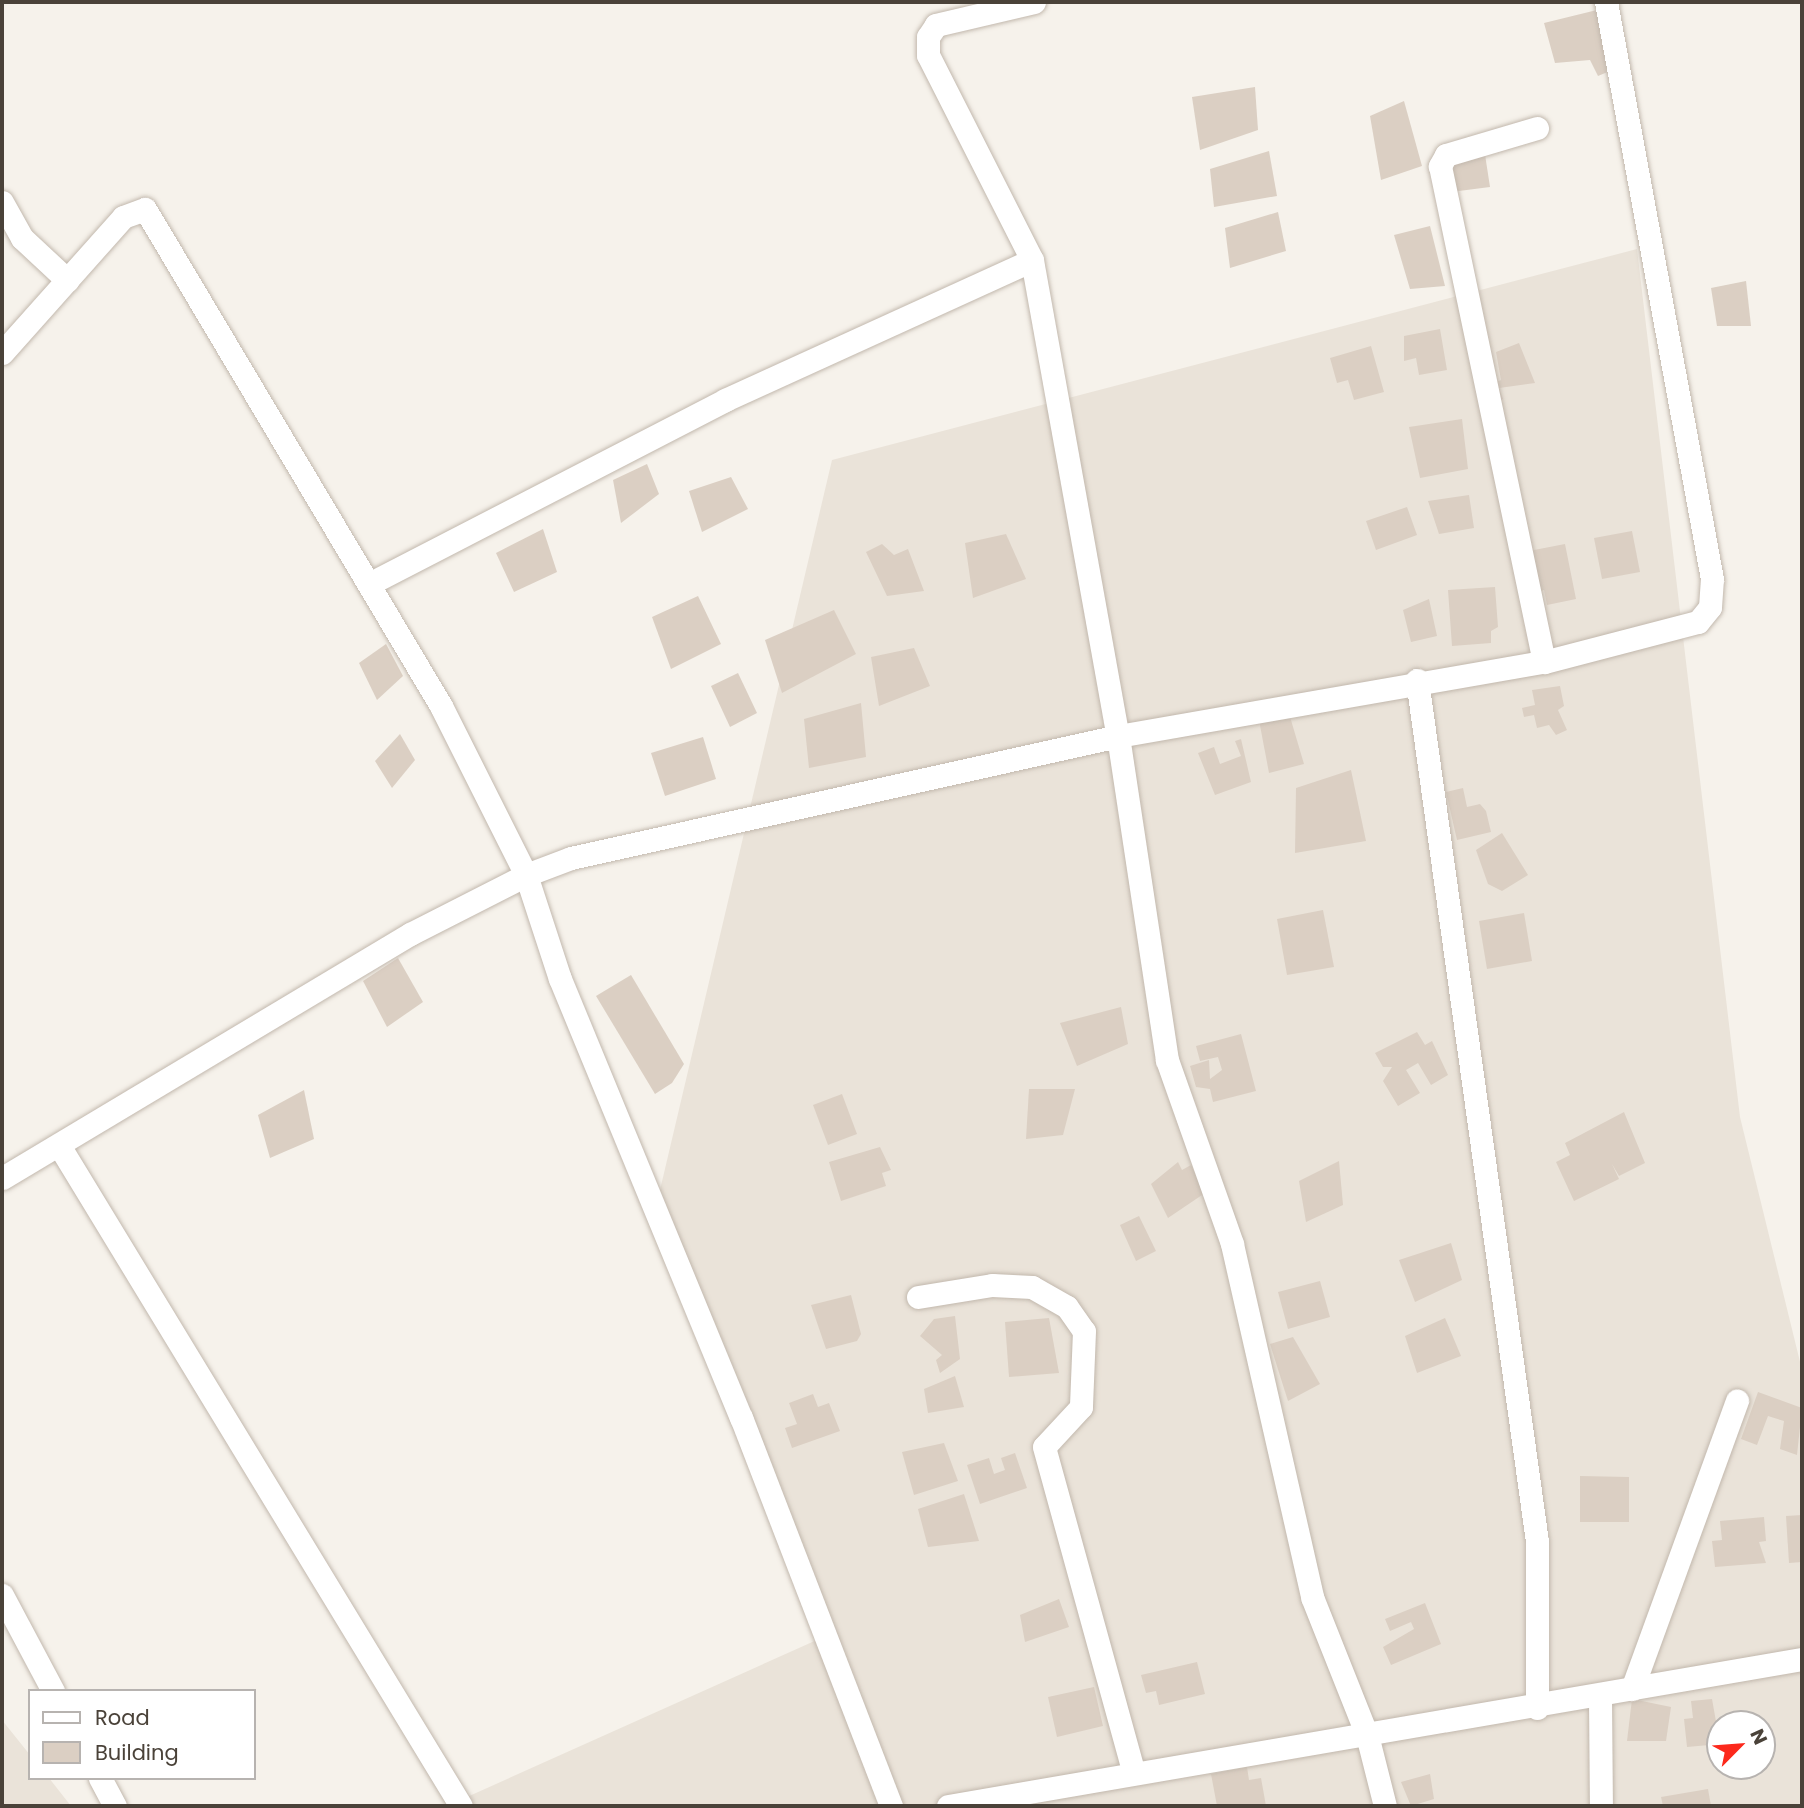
<!DOCTYPE html>
<html>
<head>
<meta charset="utf-8">
<style>
	body { margin:0 }
	#map { position:relative; width:1804px; height:1808px; overflow:hidden; background:#f6f2eb; font-family:Poppins,sans-serif }
	div>[style] { position:absolute }
	[style*='--x'] { left:calc(var(--x)*1px); top:calc(var(--y)*1px); width:calc(var(--w)*1px); rotate:calc(var(--a)*1deg) }
	.residential>* { inset:0; background:#eae3d9 }
	.building>* { inset:0; background:#dbcfc3 }
	.roads { filter:drop-shadow(0 0 2px #c2b8ad) drop-shadow(0 0 2px #c2b8ad) }
	.minor>* { height:23px; margin:-11.5px; padding:0 11.5px; transform-origin:11.5px; border-radius:11.5px; background:#fff }
	span { translate:-50% -50%; white-space:nowrap; text-align:center; line-height:1.15; -webkit-text-stroke:7px #fff; paint-order:stroke }
	.frame { position:absolute; inset:0; border:4px solid #4a4239; pointer-events:none }
	.legend { position:absolute; left:28px; top:1689px; width:228px; height:91px; box-sizing:border-box; background:#fff; border:2px solid #b7b3b0; margin:0; padding:9px 12px; list-style:none; font-size:21px; color:#4a4239 }
	.legend li { display:flex; align-items:center; gap:14px; height:35px }
	.legend b { width:35px; border:2px solid #b7b3b0 }
	.north { position:absolute; left:1706px; top:1710px; width:70px; height:70px; box-sizing:border-box; background:#fff; border:2px solid #b7b3b0; border-radius:50%; rotate:65deg; font-size:19px; font-weight:700; line-height:28px; text-align:center; color:#4a4239 }
	.north::after { content:''; display:block; margin:auto; width:24px; height:32px; background:#fc291c; clip-path:polygon(50% 0,100% 100%,50% 72%,0 100%) }
</style>
</head>
<body>
<div id="map">
	<div class="residential">
		<i style="clip-path:polygon(evenodd,1637px 249px,1740px 1117px,1802px 1370px,1802px 1806px,447px 1806px,828px 1635px,660px 1190px,832px 460px,1637px 249px,1720px 1724px,1762px 1724px,1762px 1766px,1720px 1766px,1720px 1724px)"></i>
		<i style="clip-path:polygon(2px 1720px,30px 1755px,30px 1778px,49px 1778px,71px 1806px,2px 1806px)"></i>
	</div>
	<div class="building">
		<i style="clip-path:polygon(1601px 9px,1610px 71px,1598px 76px,1590px 60px,1555px 63px,1544px 23px)"></i>
		<i style="clip-path:polygon(1255px 87px,1258px 130px,1200px 150px,1192px 97px)"></i>
		<i style="clip-path:polygon(1404px 101px,1422px 166px,1381px 180px,1370px 116px)"></i>
		<i style="clip-path:polygon(1484px 148px,1490px 187px,1451px 192px,1445px 158px)"></i>
		<i style="clip-path:polygon(1269px 151px,1277px 196px,1214px 207px,1210px 169px)"></i>
		<i style="clip-path:polygon(1278px 212px,1286px 251px,1230px 268px,1225px 228px)"></i>
		<i style="clip-path:polygon(1430px 226px,1445px 286px,1410px 289px,1394px 235px)"></i>
		<i style="clip-path:polygon(1746px 281px,1751px 326px,1717px 326px,1711px 288px)"></i>
		<i style="clip-path:polygon(1440px 329px,1447px 370px,1419px 375px,1416px 358px,1404px 361px,1404px 336px)"></i>
		<i style="clip-path:polygon(1519px 343px,1535px 383px,1499px 388px,1503px 399px,1495px 402px,1488px 385px,1501px 380px,1496px 352px)"></i>
		<i style="clip-path:polygon(1371px 346px,1384px 392px,1354px 400px,1348px 380px,1337px 383px,1330px 358px)"></i>
		<i style="clip-path:polygon(1462px 419px,1468px 469px,1420px 478px,1409px 427px)"></i>
		<i style="clip-path:polygon(647px 464px,659px 494px,621px 523px,613px 480px)"></i>
		<i style="clip-path:polygon(731px 477px,748px 509px,702px 532px,689px 491px)"></i>
		<i style="clip-path:polygon(1469px 495px,1474px 528px,1439px 534px,1428px 501px)"></i>
		<i style="clip-path:polygon(1407px 507px,1417px 535px,1376px 550px,1366px 521px)"></i>
		<i style="clip-path:polygon(543px 529px,557px 572px,514px 592px,496px 553px)"></i>
		<i style="clip-path:polygon(1632px 531px,1640px 572px,1602px 579px,1594px 538px)"></i>
		<i style="clip-path:polygon(1006px 534px,1026px 579px,973px 598px,965px 543px)"></i>
		<i style="clip-path:polygon(882px 544px,894px 555px,908px 549px,924px 591px,887px 596px,866px 552px)"></i>
		<i style="clip-path:polygon(1565px 544px,1576px 599px,1547px 605px,1544px 590px,1537px 592px,1529px 551px)"></i>
		<i style="clip-path:polygon(1495px 587px,1498px 627px,1491px 631px,1491px 643px,1452px 646px,1448px 590px)"></i>
		<i style="clip-path:polygon(698px 596px,721px 644px,671px 669px,652px 617px)"></i>
		<i style="clip-path:polygon(1429px 599px,1437px 636px,1411px 642px,1403px 610px)"></i>
		<i style="clip-path:polygon(834px 610px,856px 654px,782px 693px,765px 640px)"></i>
		<i style="clip-path:polygon(386px 644px,403px 676px,377px 700px,359px 663px)"></i>
		<i style="clip-path:polygon(914px 648px,930px 686px,879px 706px,871px 657px)"></i>
		<i style="clip-path:polygon(738px 673px,757px 713px,730px 727px,711px 686px)"></i>
		<i style="clip-path:polygon(1560px 686px,1564px 706px,1558px 710px,1567px 730px,1556px 735px,1549px 725px,1537px 728px,1534px 715px,1524px 717px,1522px 708px,1535px 705px,1532px 690px)"></i>
		<i style="clip-path:polygon(861px 703px,866px 757px,809px 768px,804px 719px)"></i>
		<i style="clip-path:polygon(1288px 710px,1304px 764px,1269px 773px,1259px 720px)"></i>
		<i style="clip-path:polygon(400px 734px,415px 760px,392px 788px,375px 761px)"></i>
		<i style="clip-path:polygon(703px 737px,716px 779px,665px 796px,651px 753px)"></i>
		<i style="clip-path:polygon(1241px 739px,1251px 782px,1215px 795px,1198px 753px,1214px 747px,1220px 764px,1241px 756px,1235px 741px)"></i>
		<i style="clip-path:polygon(1351px 770px,1366px 841px,1295px 853px,1296px 788px)"></i>
		<i style="clip-path:polygon(1463px 788px,1467px 807px,1480px 804px,1486px 811px,1491px 832px,1457px 840px,1446px 792px)"></i>
		<i style="clip-path:polygon(1502px 833px,1528px 875px,1502px 891px,1488px 884px,1476px 850px)"></i>
		<i style="clip-path:polygon(1323px 910px,1334px 967px,1287px 975px,1277px 919px)"></i>
		<i style="clip-path:polygon(1524px 913px,1532px 961px,1487px 969px,1479px 921px)"></i>
		<i style="clip-path:polygon(398px 958px,423px 1002px,387px 1027px,363px 981px)"></i>
		<i style="clip-path:polygon(631px 975px,684px 1064px,672px 1083px,655px 1094px,596px 996px)"></i>
		<i style="clip-path:polygon(1121px 1007px,1128px 1044px,1077px 1066px,1060px 1023px)"></i>
		<i style="clip-path:polygon(1417px 1032px,1425px 1045px,1432px 1041px,1448px 1075px,1431px 1085px,1418px 1063px,1406px 1070px,1420px 1093px,1398px 1106px,1383px 1081px,1392px 1067px,1383px 1067px,1375px 1053px)"></i>
		<i style="clip-path:polygon(1241px 1034px,1256px 1091px,1213px 1102px,1210px 1089px,1196px 1087px,1190px 1066px,1209px 1060px,1210px 1079px,1222px 1070px,1218px 1057px,1200px 1061px,1196px 1046px)"></i>
		<i style="clip-path:polygon(1029px 1089px,1075px 1089px,1063px 1135px,1026px 1139px)"></i>
		<i style="clip-path:polygon(304px 1090px,314px 1139px,270px 1158px,258px 1115px)"></i>
		<i style="clip-path:polygon(842px 1094px,857px 1134px,828px 1145px,813px 1105px)"></i>
		<i style="clip-path:polygon(1624px 1112px,1645px 1163px,1619px 1176px,1612px 1164px,1619px 1179px,1574px 1201px,1556px 1162px,1570px 1155px,1565px 1143px)"></i>
		<i style="clip-path:polygon(880px 1147px,891px 1170px,882px 1173px,886px 1186px,841px 1201px,829px 1162px)"></i>
		<i style="clip-path:polygon(1339px 1161px,1343px 1205px,1306px 1222px,1299px 1181px)"></i>
		<i style="clip-path:polygon(1178px 1162px,1182px 1170px,1191px 1165px,1205px 1193px,1168px 1218px,1151px 1184px)"></i>
		<i style="clip-path:polygon(1139px 1216px,1156px 1251px,1136px 1261px,1120px 1225px)"></i>
		<i style="clip-path:polygon(1451px 1243px,1462px 1280px,1415px 1302px,1399px 1260px)"></i>
		<i style="clip-path:polygon(1320px 1281px,1330px 1317px,1288px 1329px,1278px 1292px)"></i>
		<i style="clip-path:polygon(851px 1295px,861px 1334px,857px 1341px,826px 1349px,811px 1305px)"></i>
		<i style="clip-path:polygon(955px 1316px,960px 1359px,940px 1373px,936px 1360px,942px 1355px,920px 1336px,934px 1319px)"></i>
		<i style="clip-path:polygon(1049px 1318px,1059px 1373px,1009px 1377px,1005px 1322px)"></i>
		<i style="clip-path:polygon(1445px 1318px,1461px 1356px,1417px 1373px,1405px 1336px)"></i>
		<i style="clip-path:polygon(1293px 1337px,1320px 1384px,1288px 1401px,1270px 1344px)"></i>
		<i style="clip-path:polygon(955px 1376px,964px 1407px,928px 1413px,924px 1389px)"></i>
		<i style="clip-path:polygon(1758px 1392px,1802px 1408px,1797px 1455px,1780px 1449px,1784px 1421px,1768px 1416px,1757px 1445px,1741px 1439px)"></i>
		<i style="clip-path:polygon(813px 1394px,818px 1407px,829px 1403px,840px 1431px,792px 1448px,785px 1428px,797px 1424px,789px 1403px)"></i>
		<i style="clip-path:polygon(944px 1443px,958px 1481px,914px 1495px,902px 1452px)"></i>
		<i style="clip-path:polygon(1015px 1453px,1027px 1488px,980px 1504px,967px 1465px,989px 1458px,994px 1474px,1005px 1470px,1001px 1458px)"></i>
		<i style="clip-path:polygon(1580px 1476px,1629px 1477px,1629px 1522px,1580px 1522px)"></i>
		<i style="clip-path:polygon(964px 1494px,979px 1541px,928px 1547px,918px 1509px)"></i>
		<i style="clip-path:polygon(1802px 1515px,1802px 1562px,1789px 1563px,1786px 1516px)"></i>
		<i style="clip-path:polygon(1764px 1517px,1766px 1541px,1759px 1542px,1766px 1563px,1715px 1567px,1712px 1541px,1722px 1540px,1720px 1521px)"></i>
		<i style="clip-path:polygon(1059px 1599px,1069px 1627px,1025px 1642px,1020px 1615px)"></i>
		<i style="clip-path:polygon(1425px 1603px,1441px 1644px,1391px 1665px,1383px 1647px,1414px 1629px,1411px 1622px,1390px 1631px,1385px 1619px)"></i>
		<i style="clip-path:polygon(1197px 1662px,1205px 1694px,1159px 1705px,1156px 1691px,1146px 1693px,1141px 1675px)"></i>
		<i style="clip-path:polygon(1094px 1687px,1103px 1726px,1057px 1737px,1048px 1697px)"></i>
		<i style="clip-path:polygon(1632px 1699px,1671px 1707px,1666px 1741px,1627px 1741px)"></i>
		<i style="clip-path:polygon(1712px 1699px,1720px 1744px,1687px 1747px,1684px 1719px,1693px 1718px,1691px 1701px)"></i>
		<i style="clip-path:polygon(1247px 1767px,1249px 1780px,1261px 1778px,1266px 1806px,1217px 1806px,1211px 1774px)"></i>
		<i style="clip-path:polygon(1430px 1774px,1434px 1799px,1411px 1806px,1401px 1782px)"></i>
		<i style="clip-path:polygon(1708px 1789px,1711px 1806px,1663px 1806px,1661px 1797px)"></i>
	</div>
	<div class="roads">
		<div class="minor">
			<i style="--x:1034;--y:2;--w:101;--a:166.8"></i>
			<i style="--x:936;--y:25;--w:14;--a:124"></i>
			<i style="--x:928;--y:37;--w:18;--a:90"></i>
			<i style="--x:928;--y:55;--w:230;--a:63.1"></i>
			<i style="--x:1032;--y:260;--w:484;--a:79.8"></i>
			<i style="--x:1118;--y:736;--w:328;--a:81.4"></i>
			<i style="--x:1167;--y:1060;--w:195;--a:70.5"></i>
			<i style="--x:1232;--y:1244;--w:362;--a:77.2"></i>
			<i style="--x:1312;--y:1597;--w:149;--a:68.3"></i>
			<i style="--x:1367;--y:1735;--w:73;--a:75.8"></i>
			<i style="--x:1537;--y:128;--w:95;--a:163.5"></i>
			<i style="--x:1446;--y:155;--w:13;--a:119"></i>
			<i style="--x:1440;--y:166;--w:507;--a:78.16"></i>
			<i style="--x:2;--y:202;--w:41;--a:60.9"></i>
			<i style="--x:22;--y:238;--w:62;--a:43"></i>
			<i style="--x:2;--y:353;--w:182;--a:-48.3"></i>
			<i style="--x:123;--y:217;--w:23;--a:-20"></i>
			<i style="--x:145;--y:209;--w:578;--a:59.22"></i>
			<i style="--x:441;--y:706;--w:189;--a:63.3"></i>
			<i style="--x:526;--y:875;--w:130;--a:153"></i>
			<i style="--x:410;--y:934;--w:475;--a:149.1"></i>
			<i style="--x:369;--y:584;--w:401;--a:-27.3"></i>
			<i style="--x:725;--y:400;--w:337;--a:-24.5"></i>
			<i style="--x:1417;--y:680;--w:869;--a:82.07"></i>
			<i style="--x:1537;--y:1541;--w:167;--a:90"></i>
			<i style="--x:60;--y:1147;--w:771;--a:58.68"></i>
			<i style="--x:918;--y:1297;--w:75;--a:-9.2"></i>
			<i style="--x:992;--y:1285;--w:40;--a:2.9"></i>
			<i style="--x:1032;--y:1287;--w:40;--a:29.7"></i>
			<i style="--x:1067;--y:1307;--w:29;--a:55"></i>
			<i style="--x:1084;--y:1331;--w:76;--a:92.3"></i>
			<i style="--x:1081;--y:1407;--w:54;--a:132.8"></i>
			<i style="--x:1044;--y:1447;--w:338;--a:74.6"></i>
			<i style="--x:2;--y:1595;--w:109;--a:62"></i>
			<i style="--x:1632;--y:1689;--w:307;--a:-70"></i>
			<i style="--x:1600;--y:1698;--w:108;--a:89.5"></i>
			<i style="--x:100;--y:1778;--w:32;--a:62"></i>
			<i style="--x:891;--y:1806;--w:416;--a:-111.1"></i>
			<i style="--x:741;--y:1418;--w:475;--a:-112.4"></i>
			<i style="--x:560;--y:979;--w:109;--a:-108.1"></i>
			<i style="--x:526;--y:875;--w:48;--a:-20.7"></i>
			<i style="--x:571;--y:858;--w:560;--a:-12.57"></i>
			<i style="--x:1118;--y:736;--w:432;--a:-9.9"></i>
			<i style="--x:1544;--y:662;--w:159;--a:-14.6"></i>
			<i style="--x:1698;--y:622;--w:19;--a:-51"></i>
			<i style="--x:1710;--y:607;--w:28;--a:-86"></i>
			<i style="--x:1712;--y:579;--w:587;--a:-100.41"></i>
			<i style="--x:948;--y:1806;--w:867;--a:-9.77"></i>
		</div>
	</div>
	<div class="frame"></div>
	<ul class="legend">
	<li><b style="height:9px;background:#fff"></b>Road</li>
	<li><b style="height:19px;background:#dbcfc3"></b>Building</li>
	</ul>
	<div class="north">N</div>
</div>
</body>
</html>
